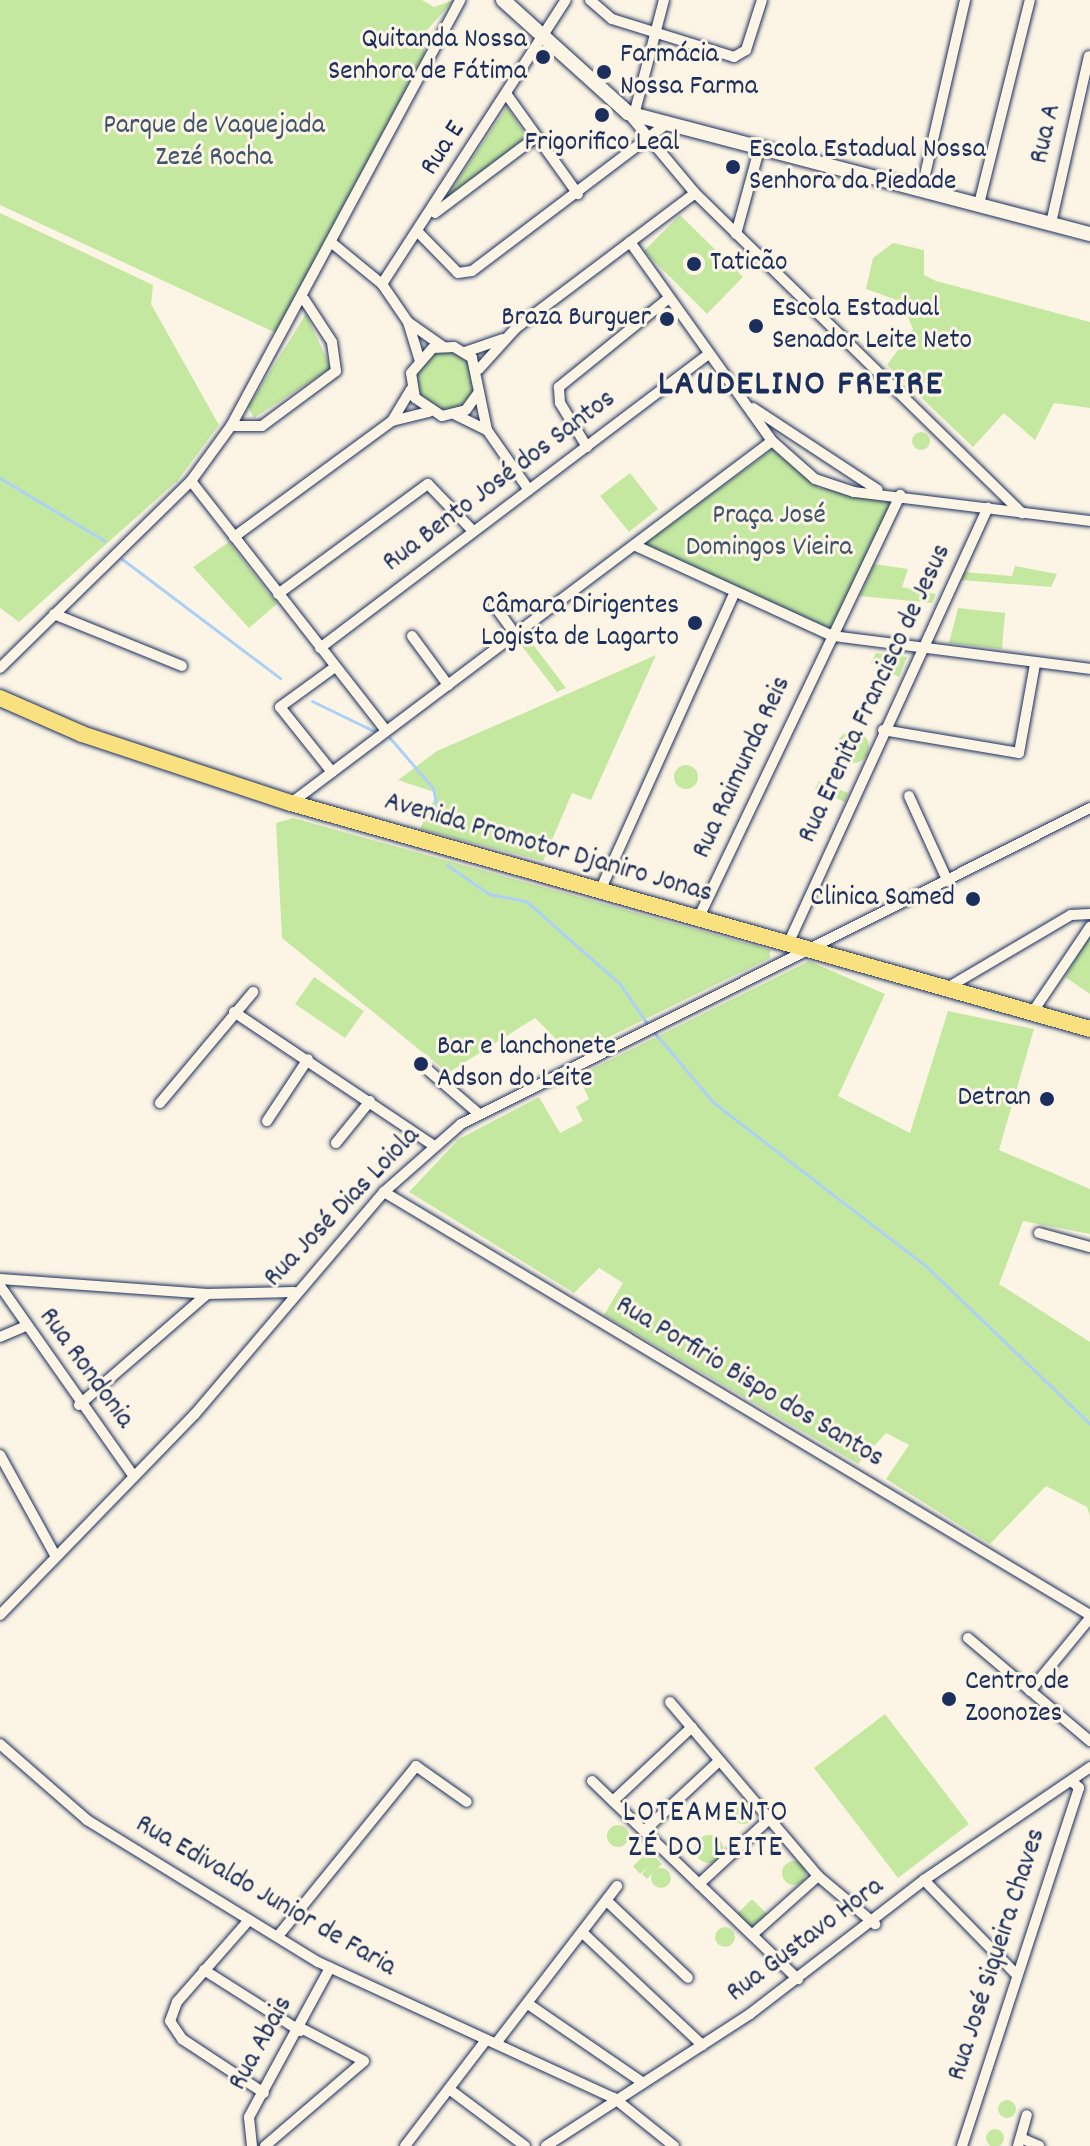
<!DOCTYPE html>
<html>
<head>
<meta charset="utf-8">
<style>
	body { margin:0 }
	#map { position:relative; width:1090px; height:2146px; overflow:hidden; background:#fcf5e5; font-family:Dekko,sans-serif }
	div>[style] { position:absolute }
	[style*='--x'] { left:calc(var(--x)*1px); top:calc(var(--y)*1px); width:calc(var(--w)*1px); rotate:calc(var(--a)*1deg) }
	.green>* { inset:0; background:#c5e8a1 }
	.round { border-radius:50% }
	.stream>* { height:3px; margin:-1.5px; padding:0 1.5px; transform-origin:1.5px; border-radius:1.5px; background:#add1f5 }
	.roads { filter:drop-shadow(0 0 2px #1b2f5e) drop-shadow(0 0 2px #1b2f5e) }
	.street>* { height:10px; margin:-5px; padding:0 5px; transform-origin:5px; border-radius:5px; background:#fcf5e5 }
	.secondary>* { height:14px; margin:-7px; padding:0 7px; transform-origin:7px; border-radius:7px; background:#fcf5e5 }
	.primary>* { height:16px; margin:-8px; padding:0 8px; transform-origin:8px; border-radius:8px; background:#fae180 }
	.dots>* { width:22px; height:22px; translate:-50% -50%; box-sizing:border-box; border:4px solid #fcf5e5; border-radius:50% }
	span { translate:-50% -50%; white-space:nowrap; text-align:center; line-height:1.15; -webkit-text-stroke:6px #fcf5e5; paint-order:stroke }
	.poi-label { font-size:28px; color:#1b2f5e }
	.right { translate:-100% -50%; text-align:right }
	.left { translate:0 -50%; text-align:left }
	.park-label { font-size:28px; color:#3d546b }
	.street-label { font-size:28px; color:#1b2f5e }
	.neighbourhood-label { font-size:30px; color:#1b2f5e; letter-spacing:2px }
	.district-label { font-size:36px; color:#1b2f5e; font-weight:700; letter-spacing:2px }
</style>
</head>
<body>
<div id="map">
	<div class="green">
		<i style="clip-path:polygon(0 0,422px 0,434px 7px,454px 0,427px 30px,424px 55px,276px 333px,0 205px)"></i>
		<i style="clip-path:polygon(507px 107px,527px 137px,446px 198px)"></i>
		<i style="clip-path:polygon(0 213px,153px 285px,151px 304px,219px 425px,178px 480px,19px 622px,0 608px)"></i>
		<i style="clip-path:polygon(680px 215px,743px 277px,707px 314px,644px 251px)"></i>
		<i style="clip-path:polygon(893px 243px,924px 250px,924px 275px,936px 281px,1090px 322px,1090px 408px,1054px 403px,1035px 440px,1004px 413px,973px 447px,887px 365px,913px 329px,902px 302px,866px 289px,873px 258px)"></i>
		<i style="clip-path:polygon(306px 314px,331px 368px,254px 418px,248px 407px)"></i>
		<i class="round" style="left:416px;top:351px;width:60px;height:60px"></i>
		<i class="round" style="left:912px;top:432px;width:18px;height:18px"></i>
		<i style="clip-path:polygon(774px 448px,819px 488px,896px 496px,831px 632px,644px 544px)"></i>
		<i style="clip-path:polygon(630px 473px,658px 509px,629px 532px,600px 496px)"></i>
		<i style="clip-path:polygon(229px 542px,277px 604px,249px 628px,193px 567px)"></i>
		<i style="clip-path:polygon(874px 564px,908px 569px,902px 587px,936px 594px,932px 603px,860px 596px)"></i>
		<i style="clip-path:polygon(1015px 566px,1057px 574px,1051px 587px,961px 580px,964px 572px,1012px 576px)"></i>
		<i style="clip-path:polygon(958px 608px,1005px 613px,1002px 649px,949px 643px)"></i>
		<i style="clip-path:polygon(529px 639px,566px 688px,557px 692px,521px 645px)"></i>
		<i style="clip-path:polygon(876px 653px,907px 657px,899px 677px,871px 663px)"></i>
		<i style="clip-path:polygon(656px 655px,591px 800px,572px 793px,543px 861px,420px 829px,437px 793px,398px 780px,437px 751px)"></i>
		<i class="round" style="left:837px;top:731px;width:32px;height:32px"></i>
		<i class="round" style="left:674px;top:765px;width:24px;height:24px"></i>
		<i style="clip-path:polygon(819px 781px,848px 793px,845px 802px,815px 789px)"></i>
		<i style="clip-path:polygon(293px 818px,770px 950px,770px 958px,572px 1055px,535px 1018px,448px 1073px,282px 938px,276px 823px)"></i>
		<i style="clip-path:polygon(1090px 934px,1090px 994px,1065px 977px)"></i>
		<i style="clip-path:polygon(809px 961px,885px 994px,838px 1096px,910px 1133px,948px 1011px,1034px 1029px,999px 1150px,1090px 1189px,1090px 1234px,1023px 1221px,999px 1284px,1090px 1342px,1090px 1516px,1087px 1507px,1046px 1486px,990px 1544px,886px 1479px,909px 1445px,886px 1433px,858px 1464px,604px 1315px,623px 1283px,599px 1268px,574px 1293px,409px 1192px,459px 1139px,539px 1097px,560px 1133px,583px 1121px,576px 1107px,589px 1099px,578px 1076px)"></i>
		<i style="clip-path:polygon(314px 977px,364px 1011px,345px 1038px,295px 1004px)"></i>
		<i style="clip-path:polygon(885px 1714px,969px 1824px,898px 1878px,814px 1768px)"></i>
		<i class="round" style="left:731px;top:1800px;width:24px;height:24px"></i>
		<i class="round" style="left:607px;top:1825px;width:22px;height:22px"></i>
		<i class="round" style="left:695px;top:1835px;width:28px;height:28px"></i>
		<i style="clip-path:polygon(649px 1851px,662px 1864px,647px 1879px,642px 1874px,649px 1866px,640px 1874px,633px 1866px)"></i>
		<i class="round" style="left:782px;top:1861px;width:24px;height:24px"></i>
		<i class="round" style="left:651px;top:1868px;width:20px;height:20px"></i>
		<i style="clip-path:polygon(752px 1899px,767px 1914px,752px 1928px,737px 1914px)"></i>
		<i class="round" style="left:715px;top:1927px;width:20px;height:20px"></i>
		<i class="round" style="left:998px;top:2100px;width:18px;height:18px"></i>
		<i class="round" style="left:986px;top:2129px;width:18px;height:18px"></i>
	</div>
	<div class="stream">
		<i style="--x:0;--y:478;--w:122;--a:31"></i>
		<i style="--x:122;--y:559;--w:198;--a:37"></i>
		<i style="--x:312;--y:701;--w:69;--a:25.8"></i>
		<i style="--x:390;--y:738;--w:66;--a:49.3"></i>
		<i style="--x:433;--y:788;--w:33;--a:78"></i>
		<i style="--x:447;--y:865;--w:51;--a:34.6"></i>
		<i style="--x:489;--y:894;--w:38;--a:11"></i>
		<i style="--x:526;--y:901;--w:125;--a:41.4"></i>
		<i style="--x:620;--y:984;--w:50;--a:55.7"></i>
		<i style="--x:653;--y:1031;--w:94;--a:49.7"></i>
		<i style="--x:714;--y:1103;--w:267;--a:37.6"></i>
		<i style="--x:926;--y:1266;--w:228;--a:43.9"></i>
	</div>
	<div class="roads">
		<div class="street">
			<i style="--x:590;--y:0;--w:29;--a:41"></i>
			<i style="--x:612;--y:19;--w:128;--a:17.3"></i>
			<i style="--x:734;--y:57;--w:14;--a:-30"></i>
			<i style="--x:746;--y:50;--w:52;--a:-72.3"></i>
			<i style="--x:507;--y:95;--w:122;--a:54.4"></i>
			<i style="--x:628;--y:113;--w:104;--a:50.1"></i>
			<i style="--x:695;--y:193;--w:458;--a:44.4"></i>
			<i style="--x:634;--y:115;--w:119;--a:-75.4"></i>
			<i style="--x:922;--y:188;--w:193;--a:-77.1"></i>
			<i style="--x:979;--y:204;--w:210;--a:-76"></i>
			<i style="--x:435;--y:213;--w:126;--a:-37"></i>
			<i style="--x:1051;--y:223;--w:171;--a:-77.2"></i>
			<i style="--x:418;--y:232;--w:57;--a:45.7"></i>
			<i style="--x:458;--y:273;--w:14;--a:-8"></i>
			<i style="--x:472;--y:271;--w:242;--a:-37.1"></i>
			<i style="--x:736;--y:234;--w:91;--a:-74.7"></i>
			<i style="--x:630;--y:242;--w:244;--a:54.5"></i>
			<i style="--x:772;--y:441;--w:57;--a:41.5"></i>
			<i style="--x:815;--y:479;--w:41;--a:18.4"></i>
			<i style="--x:854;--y:492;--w:238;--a:7"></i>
			<i style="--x:332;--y:243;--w:65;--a:39.4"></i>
			<i style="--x:382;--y:284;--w:46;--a:55.6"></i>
			<i style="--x:408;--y:322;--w:39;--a:73"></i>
			<i style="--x:382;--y:284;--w:338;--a:-57.1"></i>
			<i style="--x:408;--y:322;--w:42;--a:35.2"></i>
			<i style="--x:465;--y:352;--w:40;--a:-18.9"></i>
			<i style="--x:479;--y:369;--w:55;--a:-47.9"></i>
			<i style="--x:516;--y:328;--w:224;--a:-37"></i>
			<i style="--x:479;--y:392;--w:22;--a:126"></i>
			<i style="--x:466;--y:410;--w:25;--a:166"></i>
			<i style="--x:442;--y:416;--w:32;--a:-146"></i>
			<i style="--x:415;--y:398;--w:25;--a:-99"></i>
			<i style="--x:411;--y:373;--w:33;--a:-49"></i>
			<i style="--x:433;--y:348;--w:21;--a:-3"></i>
			<i style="--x:454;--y:347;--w:21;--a:31"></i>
			<i style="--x:472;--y:358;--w:74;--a:78.2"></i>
			<i style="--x:487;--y:430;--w:73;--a:55"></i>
			<i style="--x:753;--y:408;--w:149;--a:33.3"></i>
			<i style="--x:456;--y:415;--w:34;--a:26"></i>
			<i style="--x:392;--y:421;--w:37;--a:-59"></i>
			<i style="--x:231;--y:426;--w:31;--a:0"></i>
			<i style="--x:262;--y:426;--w:92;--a:-36.6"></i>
			<i style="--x:336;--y:371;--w:29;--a:-98"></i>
			<i style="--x:332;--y:342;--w:51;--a:-123.1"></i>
			<i style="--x:587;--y:447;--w:52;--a:-121.5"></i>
			<i style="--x:560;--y:403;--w:16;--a:-94"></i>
			<i style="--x:559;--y:387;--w:141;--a:-39"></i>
			<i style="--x:191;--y:481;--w:317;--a:52"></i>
			<i style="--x:234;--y:537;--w:196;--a:-36.3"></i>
			<i style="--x:392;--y:421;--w:38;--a:-14"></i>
			<i style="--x:636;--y:546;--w:217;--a:24.6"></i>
			<i style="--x:833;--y:636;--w:259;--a:7.3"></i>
			<i style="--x:278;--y:594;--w:186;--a:-36.3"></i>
			<i style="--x:428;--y:484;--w:65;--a:46.2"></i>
			<i style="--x:494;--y:605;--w:36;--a:54"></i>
			<i style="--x:54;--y:614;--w:138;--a:22.1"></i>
			<i style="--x:412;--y:636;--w:61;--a:53.7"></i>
			<i style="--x:320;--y:648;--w:488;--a:-37.1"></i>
			<i style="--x:0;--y:668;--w:267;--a:-44.4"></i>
			<i style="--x:191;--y:481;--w:68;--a:-54"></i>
			<i style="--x:231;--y:426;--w:484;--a:-61.7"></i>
			<i style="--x:883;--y:730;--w:138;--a:9.6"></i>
			<i style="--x:1019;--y:753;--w:90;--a:-79.8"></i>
			<i style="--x:332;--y:772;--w:83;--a:-128.7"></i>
			<i style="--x:280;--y:707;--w:68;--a:-36"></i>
			<i style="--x:909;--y:796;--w:94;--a:65.6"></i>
			<i style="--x:291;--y:803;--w:602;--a:-36.97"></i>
			<i style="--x:599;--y:893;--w:328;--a:-65.7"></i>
			<i style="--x:698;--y:919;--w:470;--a:-64.5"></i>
			<i style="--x:788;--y:944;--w:480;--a:-65.4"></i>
			<i style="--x:947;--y:988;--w:144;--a:-30.5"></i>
			<i style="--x:1071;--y:915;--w:19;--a:-3"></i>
			<i style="--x:234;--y:1012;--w:239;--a:33.8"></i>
			<i style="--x:1032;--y:1013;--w:104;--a:-56"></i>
			<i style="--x:429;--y:1071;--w:66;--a:40.7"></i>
			<i style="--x:160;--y:1103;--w:145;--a:-50"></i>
			<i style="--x:267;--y:1121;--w:74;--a:-56.5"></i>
			<i style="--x:336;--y:1143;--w:54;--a:-51"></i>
			<i style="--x:384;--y:1192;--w:823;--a:30.93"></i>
			<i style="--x:1039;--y:1233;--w:53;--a:15.4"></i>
			<i style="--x:0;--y:1279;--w:208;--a:4.1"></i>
			<i style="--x:207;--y:1294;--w:87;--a:-1.3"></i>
			<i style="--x:0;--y:1286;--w:233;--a:54.9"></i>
			<i style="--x:0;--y:1337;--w:25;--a:-23"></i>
			<i style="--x:79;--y:1405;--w:169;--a:-40.9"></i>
			<i style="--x:0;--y:1455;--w:116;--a:61.2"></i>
			<i style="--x:0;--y:1615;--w:280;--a:-45.9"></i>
			<i style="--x:195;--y:1414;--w:292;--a:-49.6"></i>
			<i style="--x:384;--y:1192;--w:103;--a:-41.4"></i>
			<i style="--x:461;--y:1124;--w:704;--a:-26.67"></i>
			<i style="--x:968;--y:1638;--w:160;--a:40.2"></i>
			<i style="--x:1030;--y:1691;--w:94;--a:-50.6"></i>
			<i style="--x:670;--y:1702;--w:228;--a:49.6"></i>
			<i style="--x:818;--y:1876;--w:75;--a:40.1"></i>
			<i style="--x:0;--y:1744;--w:116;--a:41.1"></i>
			<i style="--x:87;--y:1820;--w:271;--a:31.6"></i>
			<i style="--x:318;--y:1962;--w:326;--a:24.7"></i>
			<i style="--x:614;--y:2098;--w:77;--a:38.7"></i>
			<i style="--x:592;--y:1781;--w:286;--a:43.9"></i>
			<i style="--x:613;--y:1801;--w:108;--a:-43.1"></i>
			<i style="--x:644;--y:1831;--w:103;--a:-43"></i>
			<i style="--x:924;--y:1880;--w:130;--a:45.6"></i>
			<i style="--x:699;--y:1884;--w:94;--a:-42.8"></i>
			<i style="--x:608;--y:1902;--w:110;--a:43.5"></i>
			<i style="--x:249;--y:1920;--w:109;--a:131.3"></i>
			<i style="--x:177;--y:2002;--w:20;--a:110"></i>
			<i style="--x:170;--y:2021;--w:22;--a:56"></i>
			<i style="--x:182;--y:2039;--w:98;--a:33.4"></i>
			<i style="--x:753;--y:1934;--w:87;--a:-41.7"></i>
			<i style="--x:585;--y:1935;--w:161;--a:43.2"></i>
			<i style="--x:278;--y:1936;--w:219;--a:-50.9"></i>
			<i style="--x:416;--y:1766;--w:62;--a:35.2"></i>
			<i style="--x:204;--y:1970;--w:114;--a:32.4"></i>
			<i style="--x:531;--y:2006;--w:135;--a:34.4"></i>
			<i style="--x:497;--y:2042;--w:197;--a:-52.4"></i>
			<i style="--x:449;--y:2089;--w:95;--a:36.9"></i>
			<i style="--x:1021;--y:2138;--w:20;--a:24"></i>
			<i style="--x:252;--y:2146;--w:29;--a:-96"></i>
			<i style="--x:249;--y:2117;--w:170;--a:-61.5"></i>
			<i style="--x:265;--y:2146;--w:130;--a:-40.6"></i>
			<i style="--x:364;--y:2061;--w:71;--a:-152.4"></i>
			<i style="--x:405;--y:2146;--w:133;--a:-52.6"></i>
			<i style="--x:546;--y:2146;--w:243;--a:-32.9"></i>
			<i style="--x:750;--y:2014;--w:220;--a:-37.6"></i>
			<i style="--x:924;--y:1880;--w:201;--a:-34.2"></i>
			<i style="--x:962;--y:2146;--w:377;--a:-71.9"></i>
			<i style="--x:1079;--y:1788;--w:8;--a:-135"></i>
			<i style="--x:1018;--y:2146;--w:32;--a:-74"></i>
		</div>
		<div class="secondary">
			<i style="--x:503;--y:0;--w:169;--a:42.1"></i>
			<i style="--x:628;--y:113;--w:478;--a:14.7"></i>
		</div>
		<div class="primary">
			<i style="--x:0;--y:698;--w:90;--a:23.7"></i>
			<i style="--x:82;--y:734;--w:220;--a:18.3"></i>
			<i style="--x:291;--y:803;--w:830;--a:15.79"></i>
		</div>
	</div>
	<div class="dots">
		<i style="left:543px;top:57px;background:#1b2f5e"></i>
		<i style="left:604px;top:72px;background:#1b2f5e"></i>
		<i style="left:602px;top:115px;background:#1b2f5e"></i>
		<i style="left:733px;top:167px;background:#1b2f5e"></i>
		<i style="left:694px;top:264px;background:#1b2f5e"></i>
		<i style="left:667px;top:319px;background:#1b2f5e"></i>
		<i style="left:756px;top:326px;background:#1b2f5e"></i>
		<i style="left:695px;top:623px;background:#1b2f5e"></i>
		<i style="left:973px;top:899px;background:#1b2f5e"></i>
		<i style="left:421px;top:1064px;background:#1b2f5e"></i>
		<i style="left:1047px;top:1099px;background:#1b2f5e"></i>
		<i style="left:949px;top:1699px;background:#1b2f5e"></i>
	</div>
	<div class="poi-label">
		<span class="right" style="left:527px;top:57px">Quitanda Nossa<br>Senhora de Fátima</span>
		<span class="left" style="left:620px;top:72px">Farmácia<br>Nossa Farma</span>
		<span style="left:602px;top:144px">Frigorifico Leal</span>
		<span class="left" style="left:749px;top:167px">Escola Estadual Nossa<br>Senhora da Piedade</span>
		<span class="left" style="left:710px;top:264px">Taticão</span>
		<span class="left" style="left:772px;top:326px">Escola Estadual<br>Senador Leite Neto</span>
		<span class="right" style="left:651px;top:319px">Braza Burguer</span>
		<span class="right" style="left:679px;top:623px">Câmara Dirigentes<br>Logista de Lagarto</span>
		<span class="right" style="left:955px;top:899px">Clinica Samed</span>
		<span class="left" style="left:437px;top:1064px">Bar e lanchonete<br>Adson do Leite</span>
		<span class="right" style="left:1031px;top:1099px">Detran</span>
		<span class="left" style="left:965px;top:1699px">Centro de<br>Zoonozes</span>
	</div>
	<div class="park-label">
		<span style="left:214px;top:143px">Parque de Vaquejada<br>Zezé Rocha</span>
		<span style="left:769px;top:533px">Praça José<br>Domingos Vieira</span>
	</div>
	<div class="street-label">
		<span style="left:1047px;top:134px;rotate:-77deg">Rua A</span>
		<span style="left:444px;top:149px;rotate:-57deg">Rua E</span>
		<span style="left:500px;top:482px;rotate:-37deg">Rua Bento José dos Santos</span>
		<span style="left:876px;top:694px;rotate:-65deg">Rua Erenita Francisco de Jesus</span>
		<span style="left:743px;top:768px;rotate:-65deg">Rua Raimunda Reis</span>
		<span style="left:548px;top:849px;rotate:16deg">Avenida Promotor Djaniro Jonas</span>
		<span style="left:343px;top:1208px;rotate:-46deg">Rua José Dias Loiola</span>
		<span style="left:85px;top:1369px;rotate:54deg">Rua Rondonia</span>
		<span style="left:749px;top:1383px;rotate:31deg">Rua Porfirio Bispo dos Santos</span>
		<span style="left:265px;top:1897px;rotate:30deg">Rua Edivaldo Junior de Faria</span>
		<span style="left:806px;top:1941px;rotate:-37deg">Rua Gustavo Hora</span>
		<span style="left:998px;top:1955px;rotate:-72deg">Rua José Siqueira Chaves</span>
		<span style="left:262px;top:2044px;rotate:-61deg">Rua Abais</span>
	</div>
	<div class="neighbourhood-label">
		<span style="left:706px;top:1832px">LOTEAMENTO<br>ZÉ DO LEITE</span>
	</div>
	<div class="district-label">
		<span style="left:801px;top:387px">LAUDELINO FREIRE</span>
	</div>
</div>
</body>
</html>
